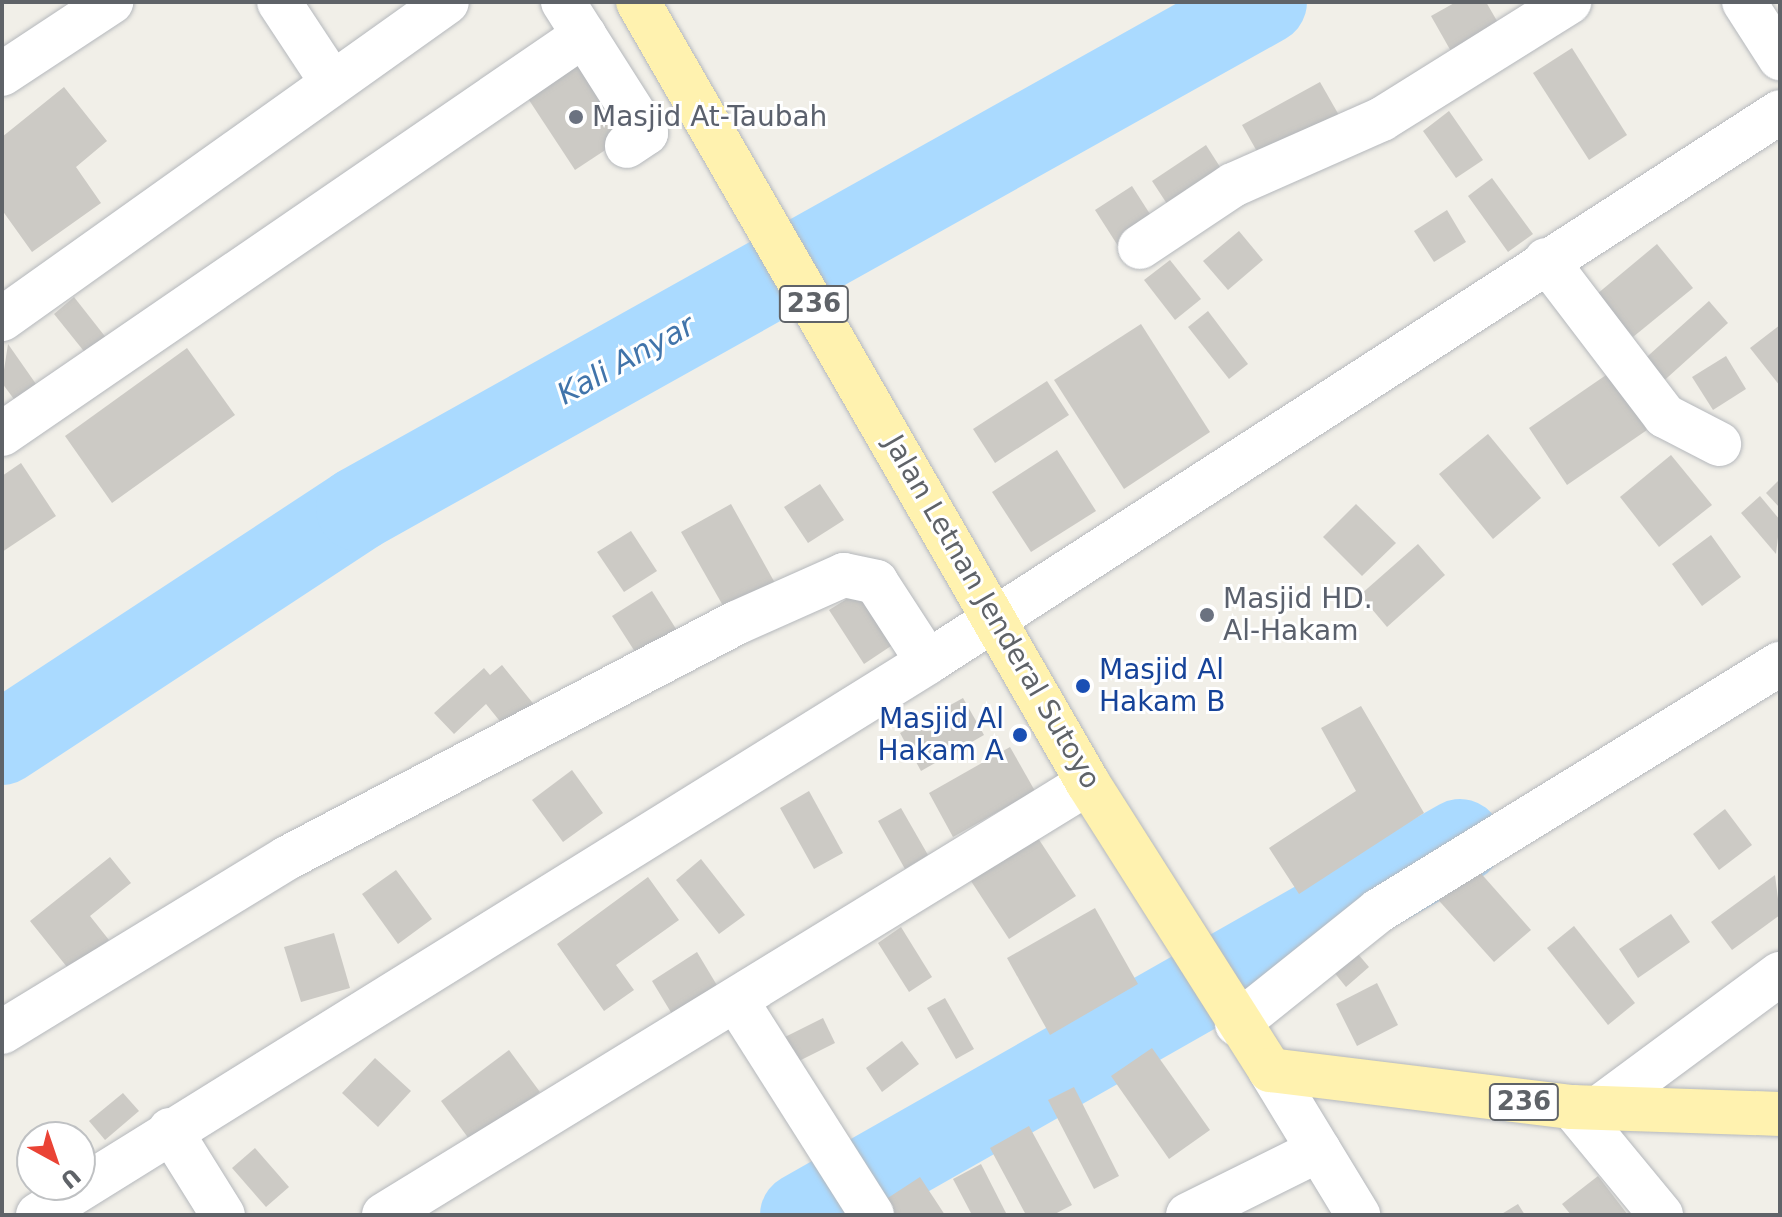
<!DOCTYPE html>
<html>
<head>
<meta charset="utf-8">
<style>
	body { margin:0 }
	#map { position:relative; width:1782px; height:1217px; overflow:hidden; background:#f1efe8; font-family:"DejaVu Sans",sans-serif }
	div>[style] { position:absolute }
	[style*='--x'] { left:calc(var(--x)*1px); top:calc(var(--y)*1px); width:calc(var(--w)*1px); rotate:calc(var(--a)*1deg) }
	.river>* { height:84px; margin:-42px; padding:0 42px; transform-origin:42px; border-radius:42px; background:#aadaff }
	.building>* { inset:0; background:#cccac5 }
	.roads { filter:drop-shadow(0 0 2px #b5b8bc) drop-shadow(0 0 2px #b5b8bc) }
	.minor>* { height:44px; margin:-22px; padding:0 22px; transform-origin:22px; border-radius:22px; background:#fff }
	.secondary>* { height:44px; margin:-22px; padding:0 22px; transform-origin:22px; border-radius:22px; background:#fff }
	.primary>* { height:44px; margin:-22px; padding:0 22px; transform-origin:22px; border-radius:22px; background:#fff2af }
	.dots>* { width:22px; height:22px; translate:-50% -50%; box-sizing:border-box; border:4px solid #fff; border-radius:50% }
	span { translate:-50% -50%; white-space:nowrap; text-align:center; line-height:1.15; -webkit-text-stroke:6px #fff; paint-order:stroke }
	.shield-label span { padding:2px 6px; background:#fff; border:2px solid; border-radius:6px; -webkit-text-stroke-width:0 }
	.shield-label { font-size:26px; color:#5f6368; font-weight:700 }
	.worship-label { font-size:28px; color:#5b616d }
	.left { translate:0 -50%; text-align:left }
	.street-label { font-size:28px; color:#5f6368 }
	.transit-label { font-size:28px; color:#164399 }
	.right { translate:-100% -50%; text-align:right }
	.water-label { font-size:30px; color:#4174aa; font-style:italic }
	.frame { position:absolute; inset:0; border:4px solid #5f6368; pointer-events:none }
	.north { position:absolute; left:16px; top:1121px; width:80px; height:80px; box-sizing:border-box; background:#fff; border:2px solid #bfc1c3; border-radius:50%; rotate:140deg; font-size:22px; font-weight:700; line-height:32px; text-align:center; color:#5f6368 }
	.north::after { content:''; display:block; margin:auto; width:28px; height:36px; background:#ea4335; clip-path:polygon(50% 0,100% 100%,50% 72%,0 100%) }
</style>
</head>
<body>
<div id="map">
	<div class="river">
		<i style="--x:2;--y:743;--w:426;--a:-33.3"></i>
		<i style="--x:358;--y:509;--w:1039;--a:-29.2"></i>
		<i style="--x:802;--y:1215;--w:757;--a:-29.61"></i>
	</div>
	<div class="building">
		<i style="clip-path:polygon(1456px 2px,1486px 2px,1500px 26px,1452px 53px,1431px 16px)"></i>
		<i style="clip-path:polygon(1572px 48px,1627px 135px,1589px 160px,1533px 73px)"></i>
		<i style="clip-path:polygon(576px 63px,625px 137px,575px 170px,527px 97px)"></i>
		<i style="clip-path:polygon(1320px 82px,1340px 117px,1263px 162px,1242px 125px)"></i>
		<i style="clip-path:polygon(64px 87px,107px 141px,76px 167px,101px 203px,32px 252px,2px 210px,2px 137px)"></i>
		<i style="clip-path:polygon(1449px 111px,1483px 160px,1456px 178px,1423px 131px)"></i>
		<i style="clip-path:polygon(1206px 145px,1229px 181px,1175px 216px,1152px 181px)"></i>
		<i style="clip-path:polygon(1492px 178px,1533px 234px,1508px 252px,1468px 196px)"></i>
		<i style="clip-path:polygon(1132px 186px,1157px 225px,1120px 249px,1095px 210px)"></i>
		<i style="clip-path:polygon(1447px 210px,1466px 242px,1434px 262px,1414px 231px)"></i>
		<i style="clip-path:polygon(1239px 231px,1263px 260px,1228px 290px,1203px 261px)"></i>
		<i style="clip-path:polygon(1657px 244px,1693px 288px,1633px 337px,1597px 294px)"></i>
		<i style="clip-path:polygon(1170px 260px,1201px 299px,1175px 320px,1144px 280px)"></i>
		<i style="clip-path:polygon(74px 297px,111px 344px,91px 360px,54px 314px)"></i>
		<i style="clip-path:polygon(1709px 301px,1728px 323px,1658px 386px,1639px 364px)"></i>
		<i style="clip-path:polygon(1208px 311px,1248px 364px,1229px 379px,1188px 327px)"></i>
		<i style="clip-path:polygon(1141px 324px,1210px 432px,1124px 489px,1054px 380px)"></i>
		<i style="clip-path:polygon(1780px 325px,1780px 386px,1750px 348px)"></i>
		<i style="clip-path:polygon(8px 344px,43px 394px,22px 410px,2px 383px)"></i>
		<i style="clip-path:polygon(187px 348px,235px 415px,112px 503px,65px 436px)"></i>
		<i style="clip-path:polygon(1726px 356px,1746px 389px,1713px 410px,1692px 377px)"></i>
		<i style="clip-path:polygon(1609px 373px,1647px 430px,1567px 485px,1529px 428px)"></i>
		<i style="clip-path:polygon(1047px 381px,1069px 415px,995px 463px,973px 429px)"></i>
		<i style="clip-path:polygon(1488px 434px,1541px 498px,1493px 539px,1439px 474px)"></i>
		<i style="clip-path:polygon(1057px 450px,1096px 511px,1031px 552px,992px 492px)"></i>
		<i style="clip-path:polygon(1671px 455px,1712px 505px,1659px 547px,1620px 497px)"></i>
		<i style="clip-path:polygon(21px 463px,56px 516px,2px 552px,2px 476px)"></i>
		<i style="clip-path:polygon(1780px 479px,1780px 508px,1766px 493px)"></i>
		<i style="clip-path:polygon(820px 484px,844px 520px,808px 543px,784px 507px)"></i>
		<i style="clip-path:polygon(1760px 496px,1780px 520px,1776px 554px,1741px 513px)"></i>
		<i style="clip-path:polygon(731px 504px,775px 583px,726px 611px,681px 532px)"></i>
		<i style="clip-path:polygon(1356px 504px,1396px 543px,1362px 576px,1323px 537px)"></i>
		<i style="clip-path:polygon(631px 531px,657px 571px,624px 592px,597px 552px)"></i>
		<i style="clip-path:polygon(1711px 535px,1741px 577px,1702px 606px,1672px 564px)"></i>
		<i style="clip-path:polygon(1418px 544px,1445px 575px,1387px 627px,1360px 595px)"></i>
		<i style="clip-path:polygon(866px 587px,900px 640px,864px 664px,829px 610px)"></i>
		<i style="clip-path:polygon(652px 591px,678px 632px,639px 658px,612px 616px)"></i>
		<i style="clip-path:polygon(502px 665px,536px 707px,507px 730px,486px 704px,454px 734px,434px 713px,484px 668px,490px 675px)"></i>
		<i style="clip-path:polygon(963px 698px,984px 735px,921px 771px,900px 733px)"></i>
		<i style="clip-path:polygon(1361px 706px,1424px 813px,1299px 894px,1269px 848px,1356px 791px,1321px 728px)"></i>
		<i style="clip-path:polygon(1010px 747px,1035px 791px,953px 837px,929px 793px)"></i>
		<i style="clip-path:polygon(572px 770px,603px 813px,563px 842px,532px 800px)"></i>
		<i style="clip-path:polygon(809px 791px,843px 853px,814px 869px,780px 808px)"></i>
		<i style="clip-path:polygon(901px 808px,928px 855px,905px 869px,878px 821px)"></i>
		<i style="clip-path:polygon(1725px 809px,1752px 845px,1719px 870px,1693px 834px)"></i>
		<i style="clip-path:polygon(1036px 835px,1076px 896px,1009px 939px,969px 878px)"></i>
		<i style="clip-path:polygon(110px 857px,131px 883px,90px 916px,109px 940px,71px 972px,30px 921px)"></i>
		<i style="clip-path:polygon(701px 859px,745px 915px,719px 934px,676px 880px)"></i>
		<i style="clip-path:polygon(1470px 861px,1531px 930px,1494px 962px,1433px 894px)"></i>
		<i style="clip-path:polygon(396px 870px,432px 919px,398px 944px,362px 894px)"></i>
		<i style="clip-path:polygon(1775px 875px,1780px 915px,1732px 950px,1711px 922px)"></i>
		<i style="clip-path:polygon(648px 877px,679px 920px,616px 965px,634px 990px,604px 1011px,557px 944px)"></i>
		<i style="clip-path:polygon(1095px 908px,1138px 984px,1050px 1035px,1007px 958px)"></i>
		<i style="clip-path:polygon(1671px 914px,1690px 942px,1638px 978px,1619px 949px)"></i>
		<i style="clip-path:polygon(1574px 926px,1635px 1003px,1608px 1025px,1547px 948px)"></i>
		<i style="clip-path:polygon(901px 927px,932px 977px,909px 992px,878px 943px)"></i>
		<i style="clip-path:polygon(334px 933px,350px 988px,301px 1002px,284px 947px)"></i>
		<i style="clip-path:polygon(1347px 941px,1369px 967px,1346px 987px,1324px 960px)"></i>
		<i style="clip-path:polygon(697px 952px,721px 992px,675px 1019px,652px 981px)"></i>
		<i style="clip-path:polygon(1377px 983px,1398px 1025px,1357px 1046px,1336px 1004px)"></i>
		<i style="clip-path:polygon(945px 998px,974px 1049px,956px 1059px,927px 1008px)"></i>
		<i style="clip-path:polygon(823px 1018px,835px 1043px,787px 1067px,775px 1042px)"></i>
		<i style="clip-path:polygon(902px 1041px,919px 1064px,882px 1092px,866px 1068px)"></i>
		<i style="clip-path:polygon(1152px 1048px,1210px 1130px,1169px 1159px,1111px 1076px)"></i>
		<i style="clip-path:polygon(509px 1050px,540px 1092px,472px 1143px,441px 1101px)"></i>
		<i style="clip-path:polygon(375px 1058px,411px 1091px,378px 1127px,342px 1093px)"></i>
		<i style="clip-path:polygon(1074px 1087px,1119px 1176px,1094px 1189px,1048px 1100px)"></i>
		<i style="clip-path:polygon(123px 1093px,139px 1111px,105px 1140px,89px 1121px)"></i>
		<i style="clip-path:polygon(1029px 1126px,1072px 1205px,1053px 1215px,1026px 1215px,990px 1148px)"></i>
		<i style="clip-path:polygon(255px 1148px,289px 1187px,266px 1207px,232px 1168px)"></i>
		<i style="clip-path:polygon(981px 1164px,1007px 1215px,972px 1215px,953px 1179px)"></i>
		<i style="clip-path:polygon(1598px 1176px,1628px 1215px,1571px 1215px,1562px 1204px)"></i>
		<i style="clip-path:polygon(920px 1177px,945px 1215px,883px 1215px,877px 1205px)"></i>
		<i style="clip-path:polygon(1518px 1204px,1525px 1215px,1500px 1215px)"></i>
	</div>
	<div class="roads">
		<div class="minor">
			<i style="--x:279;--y:2;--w:95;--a:56.6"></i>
			<i style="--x:563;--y:2;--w:155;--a:57.6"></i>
			<i style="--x:646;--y:133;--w:23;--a:146"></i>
			<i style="--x:1744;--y:2;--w:67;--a:57.3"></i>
			<i style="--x:2;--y:74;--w:131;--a:-33.4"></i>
			<i style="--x:1140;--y:247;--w:112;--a:-33.7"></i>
			<i style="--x:1233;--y:185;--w:163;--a:-23.9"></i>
			<i style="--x:1382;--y:119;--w:221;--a:-32"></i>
			<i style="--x:1546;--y:260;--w:196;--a:52.7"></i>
			<i style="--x:1665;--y:416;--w:61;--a:27.4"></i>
			<i style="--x:2;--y:319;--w:546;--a:-35.46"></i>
			<i style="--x:2;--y:434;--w:706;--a:-34.43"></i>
			<i style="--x:737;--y:1002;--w:252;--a:57.6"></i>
			<i style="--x:1237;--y:1024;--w:181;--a:-38.7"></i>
			<i style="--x:1378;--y:911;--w:472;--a:-31.6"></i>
			<i style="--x:2;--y:1032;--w:334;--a:-31.4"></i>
			<i style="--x:287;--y:858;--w:507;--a:-27.63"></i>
			<i style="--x:736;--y:623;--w:118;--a:-24"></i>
			<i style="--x:844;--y:575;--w:33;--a:12"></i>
			<i style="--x:876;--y:582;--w:95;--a:57"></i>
			<i style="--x:1572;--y:1107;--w:140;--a:50.5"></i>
			<i style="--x:1600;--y:1107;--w:224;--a:-36.5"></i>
			<i style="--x:170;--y:1130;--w:100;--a:58.1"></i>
			<i style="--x:38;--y:1215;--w:1048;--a:-31.85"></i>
			<i style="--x:928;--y:662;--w:1014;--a:-32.84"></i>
			<i style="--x:384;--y:1215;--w:826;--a:-31.53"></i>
			<i style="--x:1188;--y:1215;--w:146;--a:-26.4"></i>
		</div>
		<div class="secondary">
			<i style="--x:1270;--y:1070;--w:170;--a:58.7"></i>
		</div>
		<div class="primary">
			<i style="--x:638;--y:2;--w:901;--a:60.05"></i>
			<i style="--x:1088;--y:783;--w:340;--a:57.6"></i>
			<i style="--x:1270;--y:1070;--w:304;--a:7"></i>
			<i style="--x:1572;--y:1107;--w:208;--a:1.9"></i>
		</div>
	</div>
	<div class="dots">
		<i style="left:576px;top:117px;background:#6b7280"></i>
		<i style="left:1207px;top:615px;background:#6b7280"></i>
		<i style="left:1083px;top:686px;background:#1a4fb4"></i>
		<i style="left:1020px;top:735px;background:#1a4fb4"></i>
	</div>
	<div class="shield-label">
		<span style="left:814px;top:304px">236</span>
		<span style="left:1524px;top:1102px">236</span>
	</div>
	<div class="worship-label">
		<span class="left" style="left:592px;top:117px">Masjid At-Taubah</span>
		<span class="left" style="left:1223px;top:615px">Masjid HD.<br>Al-Hakam</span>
	</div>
	<div class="street-label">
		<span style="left:992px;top:612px;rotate:60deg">Jalan Letnan Jenderal Sutoyo</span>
	</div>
	<div class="transit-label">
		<span class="left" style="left:1099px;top:686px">Masjid Al<br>Hakam B</span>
		<span class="right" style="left:1004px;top:735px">Masjid Al<br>Hakam A</span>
	</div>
	<div class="water-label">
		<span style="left:626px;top:360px;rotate:-29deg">Kali Anyar</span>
	</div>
	<div class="frame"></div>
	<div class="north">U</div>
</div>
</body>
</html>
